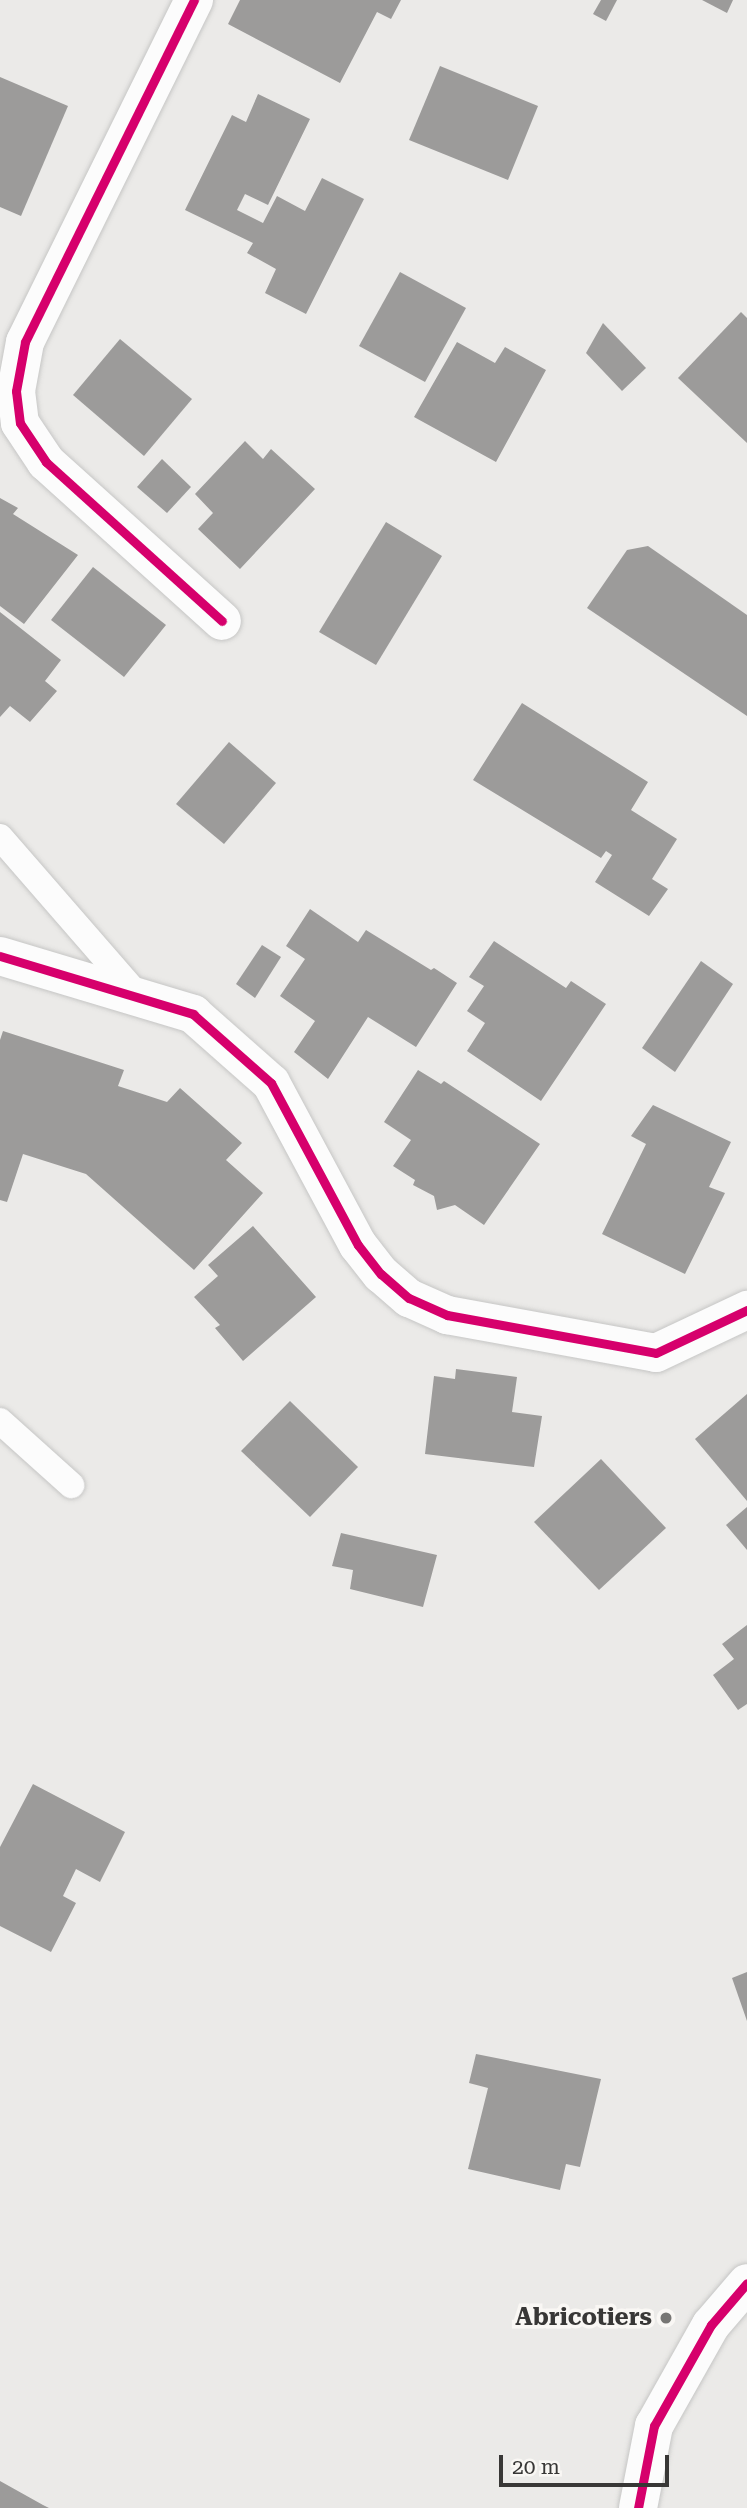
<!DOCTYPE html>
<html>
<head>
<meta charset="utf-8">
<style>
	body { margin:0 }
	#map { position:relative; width:747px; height:2508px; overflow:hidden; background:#ebeae8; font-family:"Roboto Serif",serif }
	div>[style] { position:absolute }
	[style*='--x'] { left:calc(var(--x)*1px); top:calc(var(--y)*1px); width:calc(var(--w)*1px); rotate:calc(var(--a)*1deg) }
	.building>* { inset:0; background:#9c9b9a }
	.roads { filter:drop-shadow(0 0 2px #c6c6c5) drop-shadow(0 0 2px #c6c6c5) }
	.service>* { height:26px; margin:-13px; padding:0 13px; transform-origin:13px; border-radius:13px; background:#fcfcfc }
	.minor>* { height:38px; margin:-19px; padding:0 19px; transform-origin:19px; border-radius:19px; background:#fcfcfc }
	.cycleway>* { height:9px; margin:-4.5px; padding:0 4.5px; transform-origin:4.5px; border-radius:4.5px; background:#d6006c }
	.dots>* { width:19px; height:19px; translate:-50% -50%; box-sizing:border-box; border:4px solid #f9f7f4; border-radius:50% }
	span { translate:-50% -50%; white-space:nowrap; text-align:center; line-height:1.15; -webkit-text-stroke:7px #f9f7f4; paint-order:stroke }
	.poi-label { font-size:24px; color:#383736; font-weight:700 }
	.right { translate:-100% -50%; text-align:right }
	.scale { position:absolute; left:499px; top:2455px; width:170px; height:32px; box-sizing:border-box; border:4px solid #383736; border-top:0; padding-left:9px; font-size:21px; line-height:24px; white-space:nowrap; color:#383736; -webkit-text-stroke:5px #f9f7f4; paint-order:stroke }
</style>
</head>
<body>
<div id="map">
	<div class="building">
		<i style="clip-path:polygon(240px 0,401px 0,391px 19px,377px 12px,340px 83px,228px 24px)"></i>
		<i style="clip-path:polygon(601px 0,617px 0,606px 21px,593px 14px)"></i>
		<i style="clip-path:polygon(702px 0,733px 0,727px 13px)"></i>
		<i style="clip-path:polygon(440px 66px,538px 106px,508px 180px,409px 140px)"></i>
		<i style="clip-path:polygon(0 77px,68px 106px,21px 216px,0 207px)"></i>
		<i style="clip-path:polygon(258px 94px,310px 119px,268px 205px,245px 194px,237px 210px,263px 223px,277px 196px,305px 211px,322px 178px,364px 199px,306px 314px,265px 293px,276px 269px,247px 253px,253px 243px,185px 210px,232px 115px,246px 122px)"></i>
		<i style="clip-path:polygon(400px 272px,466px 308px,425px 382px,359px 346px)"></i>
		<i style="clip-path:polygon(741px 312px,747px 318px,747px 443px,678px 378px)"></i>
		<i style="clip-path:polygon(603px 323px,646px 368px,622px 391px,586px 353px)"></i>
		<i style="clip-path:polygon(120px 339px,192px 399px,144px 456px,73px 395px)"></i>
		<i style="clip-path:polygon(457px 342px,495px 363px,505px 347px,546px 370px,496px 462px,414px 417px)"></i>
		<i style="clip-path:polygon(245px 441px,263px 459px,271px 449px,315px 489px,240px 569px,198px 529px,213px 513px,195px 494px)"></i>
		<i style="clip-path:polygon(162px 459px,191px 487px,167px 513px,137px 487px)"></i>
		<i style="clip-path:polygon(0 498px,18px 508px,13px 514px,78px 555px,24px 624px,0 606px)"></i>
		<i style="clip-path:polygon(386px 522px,442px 556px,376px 665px,319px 632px)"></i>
		<i style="clip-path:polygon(648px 546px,747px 615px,747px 716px,587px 608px,627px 550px)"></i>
		<i style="clip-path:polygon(93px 567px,166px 625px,124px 677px,51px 620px)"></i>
		<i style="clip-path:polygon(0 612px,61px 660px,45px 681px,57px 691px,30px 722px,10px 706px,0 717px)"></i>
		<i style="clip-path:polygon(522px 703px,648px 782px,631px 810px,677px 839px,652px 879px,668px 889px,649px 916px,595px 882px,612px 855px,606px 851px,601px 858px,473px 780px)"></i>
		<i style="clip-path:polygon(229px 742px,276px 783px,224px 844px,176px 804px)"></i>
		<i style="clip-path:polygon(310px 909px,358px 942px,366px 930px,431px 970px,434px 968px,457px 983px,416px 1047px,368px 1017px,328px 1079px,294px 1052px,315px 1021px,280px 996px,305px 959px,286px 946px)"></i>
		<i style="clip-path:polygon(494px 941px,566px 988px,571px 981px,606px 1004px,541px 1101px,467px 1051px,485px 1023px,467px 1011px,484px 986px,469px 977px)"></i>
		<i style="clip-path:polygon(262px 945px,281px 957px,255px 998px,236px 984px)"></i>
		<i style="clip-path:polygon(701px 961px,733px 984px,675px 1072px,642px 1048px)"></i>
		<i style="clip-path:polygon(3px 1031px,124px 1070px,118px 1086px,167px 1102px,180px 1088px,242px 1143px,226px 1160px,263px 1193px,194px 1270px,86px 1174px,23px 1154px,7px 1202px,0 1200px,0 1040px)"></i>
		<i style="clip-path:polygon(418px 1070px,441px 1084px,444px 1081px,540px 1144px,484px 1225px,455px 1205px,437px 1210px,434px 1196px,413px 1185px,415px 1180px,393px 1166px,411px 1140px,384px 1122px)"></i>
		<i style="clip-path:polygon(653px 1105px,731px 1142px,709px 1187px,725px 1193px,685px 1274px,602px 1234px,646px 1144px,631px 1136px)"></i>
		<i style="clip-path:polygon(253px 1226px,316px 1297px,243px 1361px,215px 1328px,220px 1325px,194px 1297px,218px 1276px,208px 1265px)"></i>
		<i style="clip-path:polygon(456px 1369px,517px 1377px,512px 1412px,542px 1416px,534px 1467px,425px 1454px,434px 1376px,455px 1379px)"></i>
		<i style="clip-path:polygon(747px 1394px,747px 1501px,695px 1439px)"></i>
		<i style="clip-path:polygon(290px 1401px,358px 1467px,310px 1517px,241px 1451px)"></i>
		<i style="clip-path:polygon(601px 1459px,666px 1528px,599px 1590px,534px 1522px)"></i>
		<i style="clip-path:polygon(747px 1507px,747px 1550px,726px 1525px)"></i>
		<i style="clip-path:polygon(341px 1533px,437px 1555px,423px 1607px,350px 1589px,353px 1570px,332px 1566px)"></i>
		<i style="clip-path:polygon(747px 1625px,747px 1704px,738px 1710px,713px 1675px,734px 1659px,722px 1644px)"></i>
		<i style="clip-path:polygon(33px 1784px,125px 1832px,100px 1882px,76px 1869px,63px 1896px,76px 1903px,51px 1952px,0 1926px,0 1847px)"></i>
		<i style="clip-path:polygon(747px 1972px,747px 2021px,732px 1978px)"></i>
		<i style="clip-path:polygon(476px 2054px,601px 2079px,580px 2167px,566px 2164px,560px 2190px,468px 2169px,488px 2088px,469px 2083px)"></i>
		<i style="clip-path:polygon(0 2481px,43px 2505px,49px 2508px,0 2508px)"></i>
	</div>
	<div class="roads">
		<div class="service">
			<i style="--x:0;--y:837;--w:213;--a:49"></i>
			<i style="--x:0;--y:1421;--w:96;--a:42"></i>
		</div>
		<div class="minor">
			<i style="--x:194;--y:0;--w:381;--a:116.3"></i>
			<i style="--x:25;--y:342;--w:50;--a:100.4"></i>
			<i style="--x:16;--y:391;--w:32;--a:83"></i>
			<i style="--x:20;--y:423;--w:47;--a:56.3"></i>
			<i style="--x:46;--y:462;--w:237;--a:42.1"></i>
			<i style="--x:0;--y:956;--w:202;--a:16.7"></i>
			<i style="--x:193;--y:1014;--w:104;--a:41.5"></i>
			<i style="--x:271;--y:1083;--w:184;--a:61.8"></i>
			<i style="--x:358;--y:1245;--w:37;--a:52"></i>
			<i style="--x:381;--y:1274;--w:37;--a:41"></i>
			<i style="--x:409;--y:1298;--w:42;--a:24.1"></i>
			<i style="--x:447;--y:1315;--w:212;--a:10.3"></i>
			<i style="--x:656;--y:1353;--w:101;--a:-25.3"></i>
			<i style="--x:638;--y:2508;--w:84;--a:-79"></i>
			<i style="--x:654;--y:2426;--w:116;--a:-60.6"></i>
			<i style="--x:711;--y:2325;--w:55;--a:-49.4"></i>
		</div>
	</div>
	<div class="cycleway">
		<i style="--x:194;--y:0;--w:381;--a:116.3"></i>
		<i style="--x:25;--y:342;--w:50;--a:100.4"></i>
		<i style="--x:16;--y:391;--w:32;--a:83"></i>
		<i style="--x:20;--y:423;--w:47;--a:56.3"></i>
		<i style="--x:46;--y:462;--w:237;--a:42.1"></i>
		<i style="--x:0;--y:956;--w:202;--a:16.7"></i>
		<i style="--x:193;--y:1014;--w:104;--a:41.5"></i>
		<i style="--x:271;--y:1083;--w:184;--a:61.8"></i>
		<i style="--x:358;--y:1245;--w:37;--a:52"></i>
		<i style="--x:381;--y:1274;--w:37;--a:41"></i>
		<i style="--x:409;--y:1298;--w:42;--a:24.1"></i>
		<i style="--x:447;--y:1315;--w:212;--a:10.3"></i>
		<i style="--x:656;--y:1353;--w:101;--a:-25.3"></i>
		<i style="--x:638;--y:2508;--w:84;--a:-79"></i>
		<i style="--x:654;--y:2426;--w:116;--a:-60.6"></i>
		<i style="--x:711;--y:2325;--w:55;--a:-49.4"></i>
	</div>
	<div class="dots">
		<i style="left:666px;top:2318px;background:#777674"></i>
	</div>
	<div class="poi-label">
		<span class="right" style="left:652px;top:2318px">Abricotiers</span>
	</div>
	<div class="scale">20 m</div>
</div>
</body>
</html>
